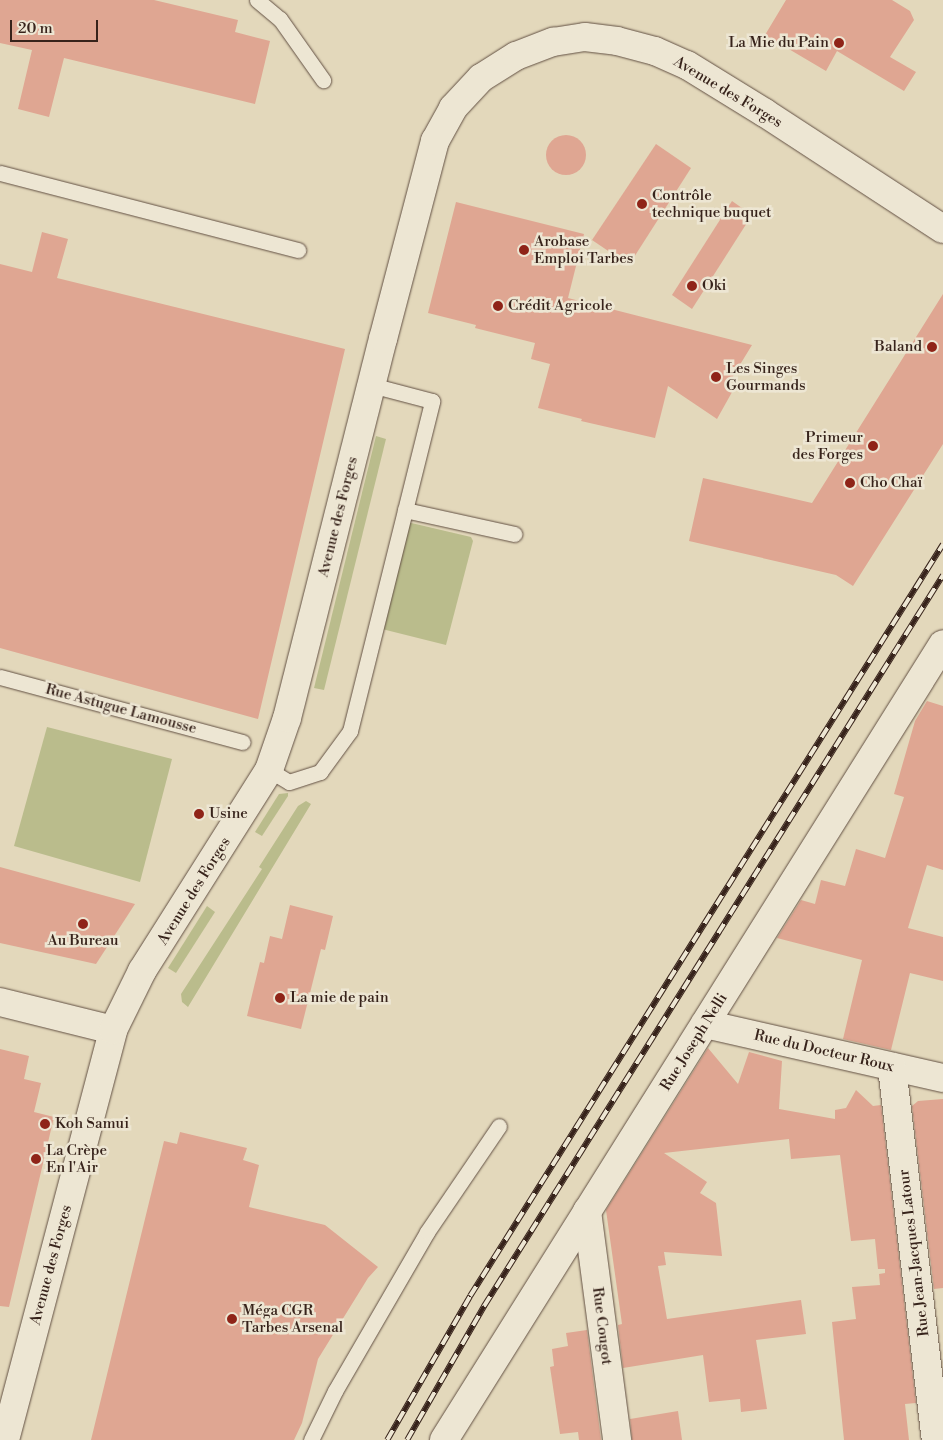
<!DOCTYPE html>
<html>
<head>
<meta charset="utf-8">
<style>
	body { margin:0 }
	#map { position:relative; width:943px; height:1440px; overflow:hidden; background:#e3d8bb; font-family:"Libre Bodoni",serif }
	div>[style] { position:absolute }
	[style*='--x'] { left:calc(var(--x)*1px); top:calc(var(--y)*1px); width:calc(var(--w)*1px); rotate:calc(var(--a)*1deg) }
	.green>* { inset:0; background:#babc8c }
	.building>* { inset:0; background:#dfa692 }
	.round { border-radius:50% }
	.roads { filter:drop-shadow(0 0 1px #625043) drop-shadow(0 0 1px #625043) }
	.lane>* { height:15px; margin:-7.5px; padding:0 7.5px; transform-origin:7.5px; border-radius:7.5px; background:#ede6d3 }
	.street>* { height:28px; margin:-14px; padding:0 14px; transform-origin:14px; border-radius:14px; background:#ede6d3 }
	.rail>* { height:5.5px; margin-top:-2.75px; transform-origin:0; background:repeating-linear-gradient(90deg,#ede6d3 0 11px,#37231b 0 22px); box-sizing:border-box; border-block:1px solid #37231b }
	.dots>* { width:14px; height:14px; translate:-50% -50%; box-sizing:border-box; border:2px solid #ede6d3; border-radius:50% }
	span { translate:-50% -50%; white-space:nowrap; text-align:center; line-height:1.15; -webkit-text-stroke:5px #ede6d3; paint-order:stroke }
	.poi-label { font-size:15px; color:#37231b }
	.right { translate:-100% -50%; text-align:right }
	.left { translate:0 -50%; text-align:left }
	.street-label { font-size:15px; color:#37231b }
	.scale { position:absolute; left:10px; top:20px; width:88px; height:22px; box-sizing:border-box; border:2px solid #37231b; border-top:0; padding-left:6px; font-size:15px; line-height:18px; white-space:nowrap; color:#37231b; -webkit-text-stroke:4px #ede6d3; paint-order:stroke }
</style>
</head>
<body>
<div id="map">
	<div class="green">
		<i style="clip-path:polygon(376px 436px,386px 439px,324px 690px,314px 688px)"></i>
		<i style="clip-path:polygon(407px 522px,471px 537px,473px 541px,446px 645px,382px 629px)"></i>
		<i style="clip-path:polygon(47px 727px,172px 759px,140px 882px,14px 846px)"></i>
		<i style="clip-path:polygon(288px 793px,288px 796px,262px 836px,255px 832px,279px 794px)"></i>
		<i style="clip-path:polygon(306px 801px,311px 804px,188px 1007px,182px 1002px,181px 994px,262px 869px,259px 867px,298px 806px)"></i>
		<i style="clip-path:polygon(207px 906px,215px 912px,176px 973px,168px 968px)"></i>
	</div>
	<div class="building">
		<i style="clip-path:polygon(0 0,154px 0,238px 20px,235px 32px,270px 41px,255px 104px,64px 58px,49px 117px,18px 109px,32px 50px,0 43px)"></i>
		<i style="clip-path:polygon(786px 0,892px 0,910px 11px,914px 20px,890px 57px,916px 72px,904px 91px,837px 51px,826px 71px,765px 35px)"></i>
		<i class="round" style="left:546px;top:135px;width:40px;height:40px"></i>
		<i style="clip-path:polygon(656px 144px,691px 168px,629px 265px,592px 240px)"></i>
		<i style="clip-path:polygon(732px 201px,752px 215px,692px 309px,672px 295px)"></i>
		<i style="clip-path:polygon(456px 202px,584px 234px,568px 298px,752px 345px,730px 381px,736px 385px,717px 419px,668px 386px,655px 438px,581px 421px,582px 419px,538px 408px,550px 364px,531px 359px,535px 343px,475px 328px,476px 325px,428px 313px)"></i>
		<i style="clip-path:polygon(42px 232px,68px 239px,57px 278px,345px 349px,258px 719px,0 648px,0 264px,32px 272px)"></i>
		<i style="clip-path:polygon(943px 294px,943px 444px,853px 586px,836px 575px,689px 541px,703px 478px,812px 503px)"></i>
		<i style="clip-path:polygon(927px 701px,943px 706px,943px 870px,927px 865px,908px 928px,943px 937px,943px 981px,910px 973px,891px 1050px,843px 1039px,862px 960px,777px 938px,801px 900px,815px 904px,821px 880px,845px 886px,856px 849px,885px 858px,904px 797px,894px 794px,915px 721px)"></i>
		<i style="clip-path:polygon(0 867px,135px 904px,96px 964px,0 943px)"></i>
		<i style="clip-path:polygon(290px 905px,333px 916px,325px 950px,321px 949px,301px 1029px,247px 1016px,260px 962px,264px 963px,270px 936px,282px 939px)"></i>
		<i style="clip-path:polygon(708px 1048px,738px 1084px,749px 1052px,782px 1061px,779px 1109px,835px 1119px,835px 1110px,846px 1108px,856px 1090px,873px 1106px,881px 1105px,916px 1403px,905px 1404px,909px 1440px,844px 1440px,832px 1322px,856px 1319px,852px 1287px,880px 1285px,879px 1274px,885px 1273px,885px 1269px,878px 1269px,875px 1239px,851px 1241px,840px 1155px,791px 1159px,789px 1139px,664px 1153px,707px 1182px,700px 1193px,716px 1203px,722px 1256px,664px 1252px,666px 1265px,658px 1266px,667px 1319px,801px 1300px,806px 1334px,756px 1340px,767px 1409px,741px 1412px,740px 1399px,709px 1402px,703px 1355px,623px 1368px,618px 1325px,622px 1324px,606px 1210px)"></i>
		<i style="clip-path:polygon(0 1049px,29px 1056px,24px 1079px,41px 1083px,34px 1112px,54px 1117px,9px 1307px,0 1306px)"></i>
		<i style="clip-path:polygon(943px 1099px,943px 1288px,934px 1289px,912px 1106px,918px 1101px)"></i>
		<i style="clip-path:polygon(180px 1132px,247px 1148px,243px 1160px,259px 1165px,249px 1207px,325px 1225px,378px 1267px,368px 1278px,318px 1359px,302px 1423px,294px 1440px,91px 1440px,164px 1141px,177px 1144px)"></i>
		<i style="clip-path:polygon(587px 1330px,601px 1440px,579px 1440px,578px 1432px,560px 1434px,550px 1367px,554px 1366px,552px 1349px,568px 1346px,566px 1333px)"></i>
		<i style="clip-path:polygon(678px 1411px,682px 1440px,632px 1440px,630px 1419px)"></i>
	</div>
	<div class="roads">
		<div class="lane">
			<i style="--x:257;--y:0;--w:30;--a:40"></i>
			<i style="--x:280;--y:19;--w:75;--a:54.8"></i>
			<i style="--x:0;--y:173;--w:308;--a:14.5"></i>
			<i style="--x:405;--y:510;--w:112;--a:12.4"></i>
			<i style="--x:0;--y:677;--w:251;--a:15"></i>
			<i style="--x:269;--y:770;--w:23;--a:31"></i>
			<i style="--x:289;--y:782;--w:33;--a:-18"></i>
			<i style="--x:320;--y:772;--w:51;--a:-53.8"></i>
			<i style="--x:350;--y:731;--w:340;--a:-76"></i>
			<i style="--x:432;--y:401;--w:63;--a:-165.3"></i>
			<i style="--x:311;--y:1440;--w:55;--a:-63.9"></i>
			<i style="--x:335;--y:1391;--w:184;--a:-59.9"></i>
			<i style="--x:427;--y:1232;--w:128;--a:-55.8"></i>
		</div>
		<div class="street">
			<i style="--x:0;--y:1002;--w:116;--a:13.9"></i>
			<i style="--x:705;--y:1024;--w:244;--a:12.8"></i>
			<i style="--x:892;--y:1067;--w:376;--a:83.3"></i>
			<i style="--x:587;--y:1211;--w:231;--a:82.5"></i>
			<i style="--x:5;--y:1440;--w:424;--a:-75.2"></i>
			<i style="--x:113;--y:1030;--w:66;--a:-63.8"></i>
			<i style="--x:142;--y:971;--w:238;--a:-57.7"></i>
			<i style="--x:269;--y:770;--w:55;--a:-70.9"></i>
			<i style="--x:287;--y:718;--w:391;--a:-75.8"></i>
			<i style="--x:383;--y:339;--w:205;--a:-75.3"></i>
			<i style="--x:435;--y:141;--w:38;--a:-61"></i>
			<i style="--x:453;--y:108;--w:41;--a:-47"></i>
			<i style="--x:481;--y:78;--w:41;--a:-32.2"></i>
			<i style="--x:516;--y:56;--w:40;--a:-21"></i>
			<i style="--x:553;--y:42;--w:32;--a:-9"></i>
			<i style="--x:585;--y:37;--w:32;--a:7"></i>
			<i style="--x:617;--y:41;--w:39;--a:15"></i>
			<i style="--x:655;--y:51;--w:35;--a:24"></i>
			<i style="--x:687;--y:65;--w:92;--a:31.6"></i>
			<i style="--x:765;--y:113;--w:212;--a:33.1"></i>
			<i style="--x:444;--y:1440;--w:939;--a:-57.92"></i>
		</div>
	</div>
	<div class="rail">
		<i style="--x:387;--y:1440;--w:166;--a:-60"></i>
		<i style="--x:470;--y:1296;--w:888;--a:-57.83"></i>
		<i style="--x:407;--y:1440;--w:155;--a:-60.1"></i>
		<i style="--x:484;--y:1306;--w:863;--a:-57.88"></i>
	</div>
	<div class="dots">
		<i style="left:839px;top:43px;background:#8f2418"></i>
		<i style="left:642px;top:204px;background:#8f2418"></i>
		<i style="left:524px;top:250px;background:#8f2418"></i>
		<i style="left:692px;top:286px;background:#8f2418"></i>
		<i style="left:498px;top:306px;background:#8f2418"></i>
		<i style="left:932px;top:347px;background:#8f2418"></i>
		<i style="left:716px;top:377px;background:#8f2418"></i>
		<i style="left:873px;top:446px;background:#8f2418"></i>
		<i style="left:850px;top:483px;background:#8f2418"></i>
		<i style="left:199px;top:814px;background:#8f2418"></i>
		<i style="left:83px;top:924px;background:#8f2418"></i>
		<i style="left:280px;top:998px;background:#8f2418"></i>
		<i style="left:45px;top:1124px;background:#8f2418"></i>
		<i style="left:36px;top:1159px;background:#8f2418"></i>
		<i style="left:232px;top:1319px;background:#8f2418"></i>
	</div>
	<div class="poi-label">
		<span class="right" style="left:829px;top:43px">La Mie du Pain</span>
		<span class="left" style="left:652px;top:204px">Contrôle<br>technique buquet</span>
		<span class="left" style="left:534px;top:250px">Arobase<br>Emploi Tarbes</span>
		<span class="left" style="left:702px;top:286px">Oki</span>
		<span class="left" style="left:508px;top:306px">Crédit Agricole</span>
		<span class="right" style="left:922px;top:347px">Baland</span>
		<span class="left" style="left:726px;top:377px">Les Singes<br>Gourmands</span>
		<span class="right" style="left:863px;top:446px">Primeur<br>des Forges</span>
		<span class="left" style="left:860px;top:483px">Cho Chaï</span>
		<span class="left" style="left:209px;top:814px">Usine</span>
		<span style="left:83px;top:941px">Au Bureau</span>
		<span class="left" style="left:290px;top:998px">La mie de pain</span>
		<span class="left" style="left:55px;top:1124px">Koh Samui</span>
		<span class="left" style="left:46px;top:1159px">La Crèpe<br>En l'Air</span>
		<span class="left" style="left:242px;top:1319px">Méga CGR<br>Tarbes Arsenal</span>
	</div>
	<div class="street-label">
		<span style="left:728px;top:92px;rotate:31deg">Avenue des Forges</span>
		<span style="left:338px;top:517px;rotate:-76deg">Avenue des Forges</span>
		<span style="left:121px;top:709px;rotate:15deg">Rue Astugue Lamousse</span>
		<span style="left:194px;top:891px;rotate:-58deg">Avenue des Forges</span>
		<span style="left:694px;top:1042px;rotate:-58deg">Rue Joseph Nelli</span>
		<span style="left:824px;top:1051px;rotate:13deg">Rue du Docteur Roux</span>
		<span style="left:914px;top:1253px;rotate:-97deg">Rue Jean-Jacques Latour</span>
		<span style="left:51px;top:1265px;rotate:-75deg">Avenue des Forges</span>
		<span style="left:602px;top:1326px;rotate:83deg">Rue Cougot</span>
	</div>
	<div class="scale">20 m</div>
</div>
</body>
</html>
